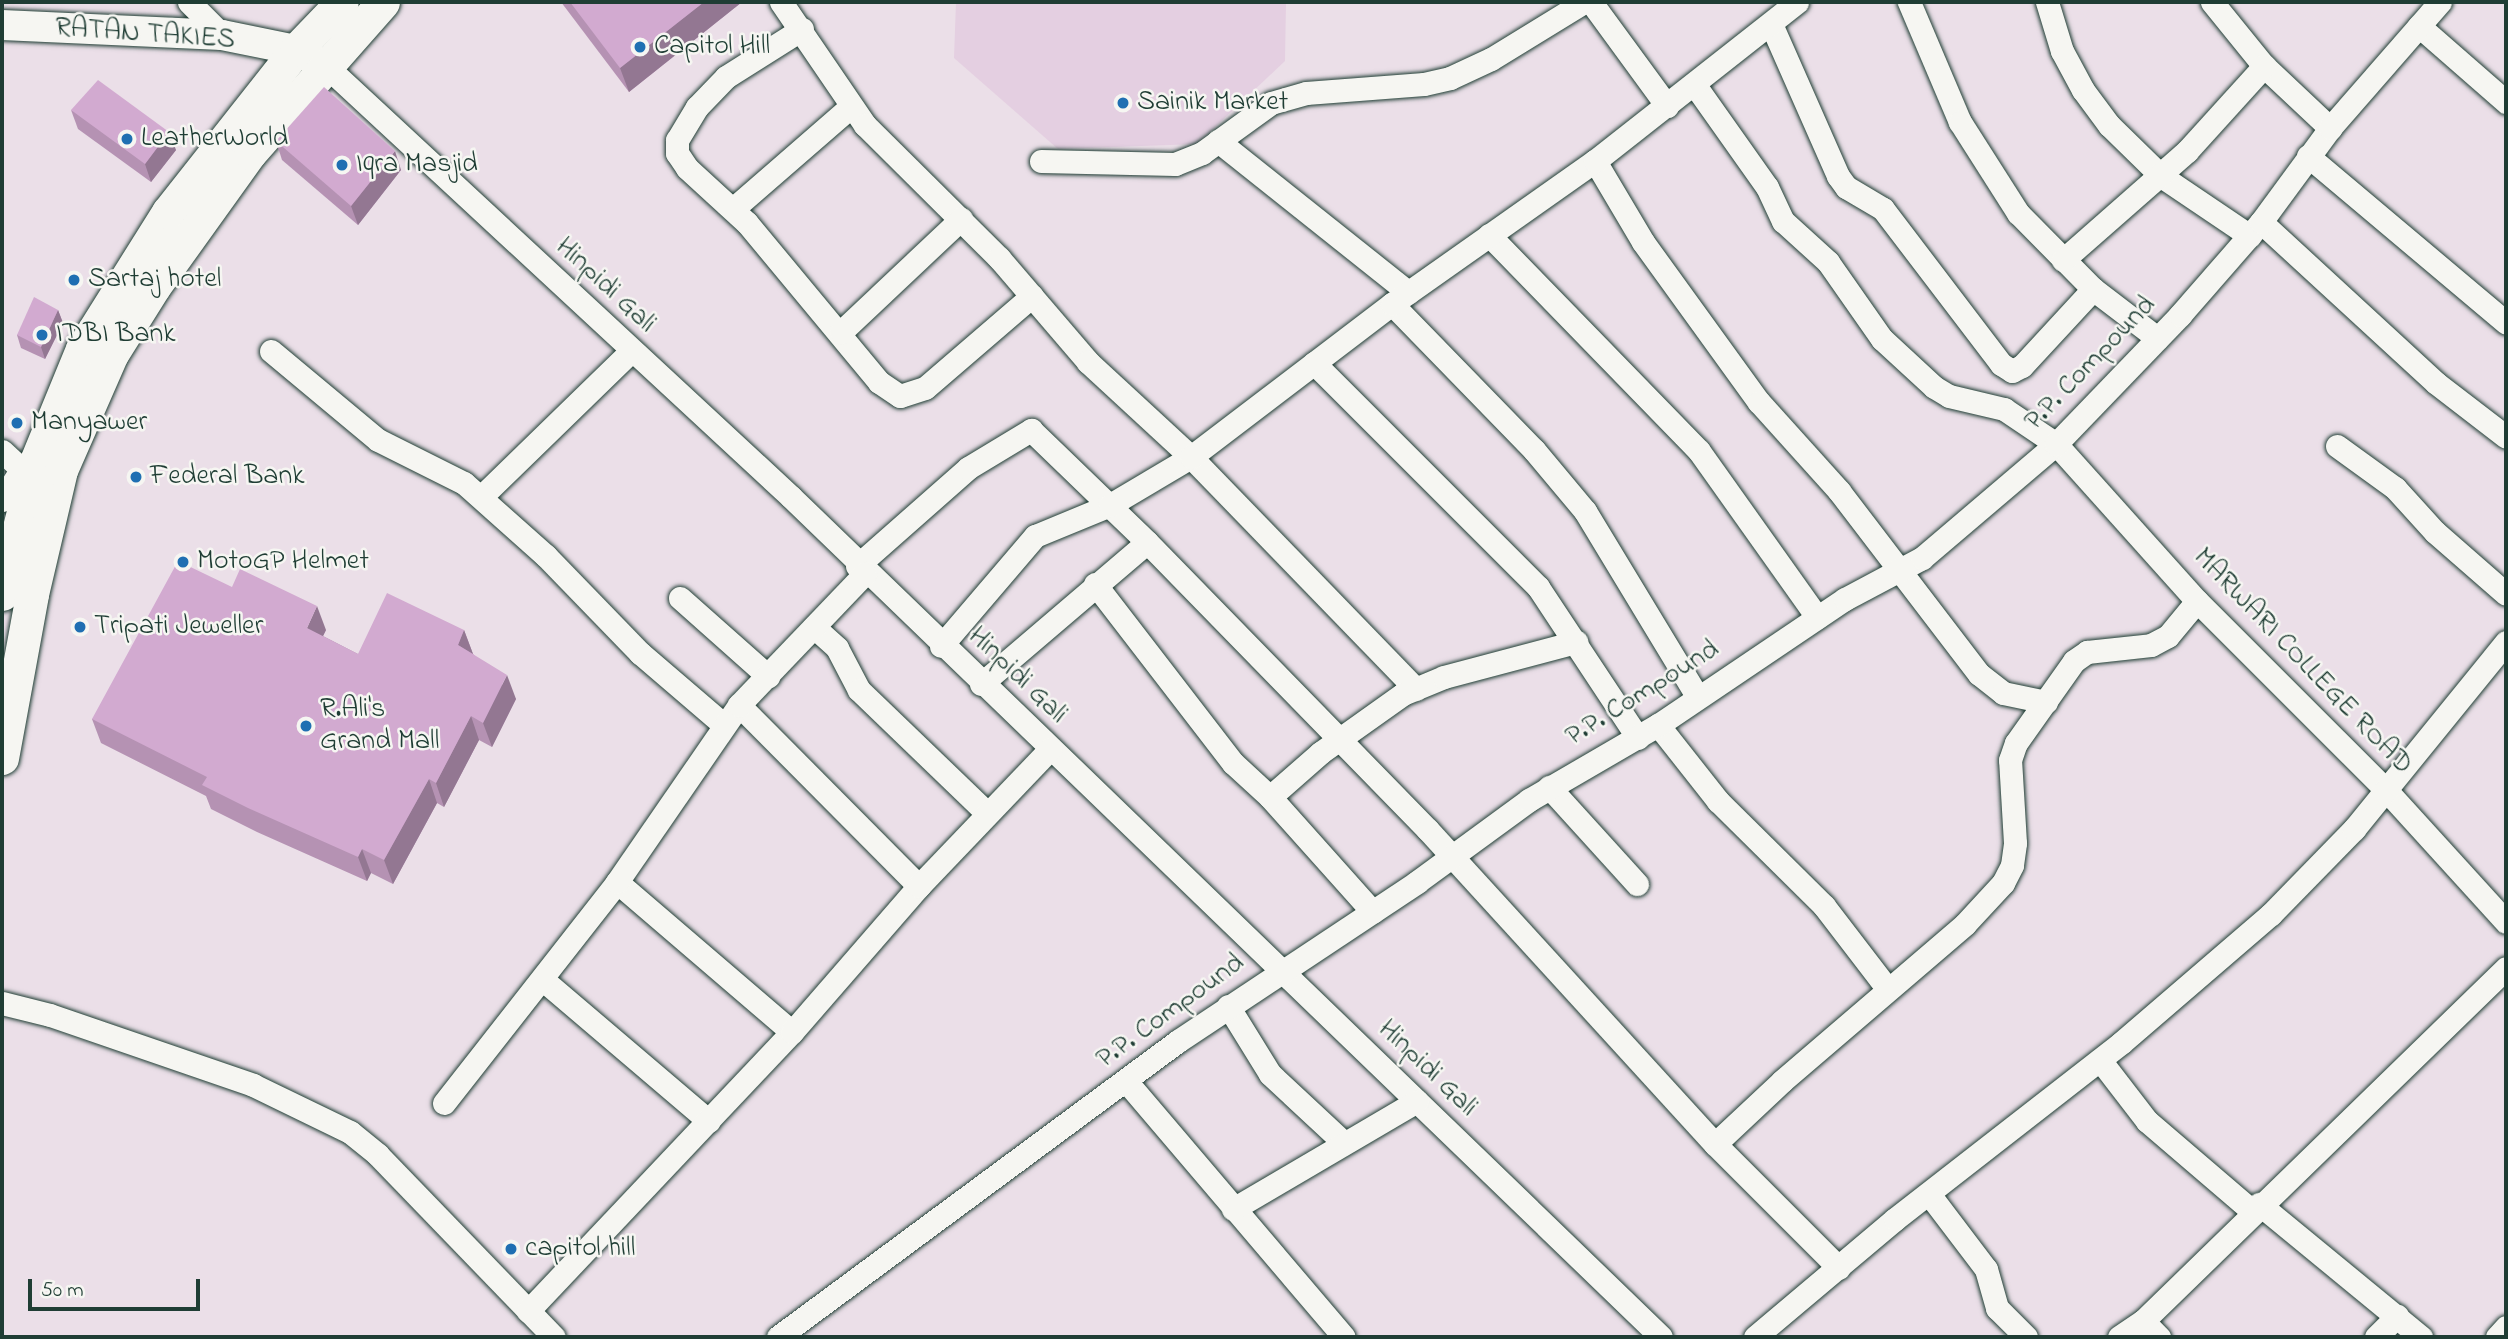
<!DOCTYPE html>
<html>
<head>
<meta charset="utf-8">
<style>
	body { margin:0 }
	#map { position:relative; width:2508px; height:1339px; overflow:hidden; background:#ebdfe8; font-family:"Indie Flower",sans-serif }
	div>[style] { position:absolute }
	[style*='--x'] { left:calc(var(--x)*1px); top:calc(var(--y)*1px); width:calc(var(--w)*1px); rotate:calc(var(--a)*1deg) }
	.built>* { inset:0; background:#e4cfe1 }
	.roads { filter:drop-shadow(0 0 2px #1f3d34) drop-shadow(0 0 2px #1f3d34) }
	.minor>* { height:23px; margin:-11.5px; padding:0 11.5px; transform-origin:11.5px; border-radius:11.5px; background:#f6f6f2 }
	.tertiary>* { height:30px; margin:-15px; padding:0 15px; transform-origin:15px; border-radius:15px; background:#f6f6f2 }
	.secondary>* { height:33px; margin:-16.5px; padding:0 16.5px; transform-origin:16.5px; border-radius:16.5px; background:#f6f6f2 }
	.wall>* { inset:0; background:#b592b3 }
	.shaded-wall>* { inset:0; background:#937792 }
	.building>* { inset:0; background:#d2aad0 }
	.dots>* { width:19px; height:19px; translate:-50% -50%; box-sizing:border-box; border:4px solid #f6f6f2; border-radius:50% }
	span { translate:-50% -50%; white-space:nowrap; text-align:center; line-height:1.15; -webkit-text-stroke:5px #f6f6f2; paint-order:stroke }
	.street-label { font-size:28px; color:#1f3d34 }
	.poi-label { font-size:28px; color:#1f3d34 }
	.left { translate:0 -50%; text-align:left }
	.frame { position:absolute; inset:0; border:4px solid #1f3d34; pointer-events:none }
	.scale { position:absolute; left:28px; top:1279px; width:172px; height:32px; box-sizing:border-box; border:4px solid #1f3d34; border-top:0; padding-left:9px; font-size:21px; line-height:24px; white-space:nowrap; color:#1f3d34; -webkit-text-stroke:5px #f6f6f2; paint-order:stroke }
</style>
</head>
<body>
<div id="map">
	<div class="built">
		<i style="clip-path:polygon(956px 2px,1286px 2px,1285px 61px,1197px 144px,1058px 149px,954px 58px)"></i>
	</div>
	<div class="roads">
		<div class="minor">
			<i style="--x:189;--y:2;--w:47;--a:45"></i>
			<i style="--x:781;--y:2;--w:149;--a:55.7"></i>
			<i style="--x:865;--y:125;--w:189;--a:44.8"></i>
			<i style="--x:999;--y:258;--w:137;--a:49.4"></i>
			<i style="--x:1088;--y:362;--w:140;--a:42.7"></i>
			<i style="--x:1191;--y:457;--w:323;--a:45.9"></i>
			<i style="--x:1591;--y:2;--w:129;--a:53.8"></i>
			<i style="--x:1909;--y:2;--w:130;--a:67"></i>
			<i style="--x:1960;--y:122;--w:108;--a:57.5"></i>
			<i style="--x:2018;--y:213;--w:107;--a:45.4"></i>
			<i style="--x:2093;--y:289;--w:81;--a:37.4"></i>
			<i style="--x:2047;--y:2;--w:51;--a:73"></i>
			<i style="--x:2062;--y:51;--w:44;--a:61.7"></i>
			<i style="--x:2083;--y:90;--w:44;--a:53.4"></i>
			<i style="--x:2109;--y:125;--w:73;--a:44.4"></i>
			<i style="--x:2161;--y:176;--w:107;--a:34"></i>
			<i style="--x:2212;--y:2;--w:82;--a:50.9"></i>
			<i style="--x:2264;--y:66;--w:91;--a:43.2"></i>
			<i style="--x:1771;--y:24;--w:166;--a:66.2"></i>
			<i style="--x:1838;--y:176;--w:14;--a:54"></i>
			<i style="--x:1846;--y:187;--w:43;--a:30.7"></i>
			<i style="--x:1883;--y:209;--w:195;--a:52.7"></i>
			<i style="--x:2001;--y:364;--w:13;--a:32"></i>
			<i style="--x:2012;--y:371;--w:11;--a:-27"></i>
			<i style="--x:2022;--y:366;--w:105;--a:-47.3"></i>
			<i style="--x:2419;--y:26;--w:116;--a:41.1"></i>
			<i style="--x:802;--y:29;--w:90;--a:147.7"></i>
			<i style="--x:726;--y:77;--w:42;--a:134"></i>
			<i style="--x:697;--y:107;--w:39;--a:121"></i>
			<i style="--x:677;--y:140;--w:13;--a:90"></i>
			<i style="--x:677;--y:153;--w:18;--a:56"></i>
			<i style="--x:687;--y:168;--w:81;--a:42.5"></i>
			<i style="--x:747;--y:223;--w:207;--a:50.3"></i>
			<i style="--x:879;--y:382;--w:25;--a:34"></i>
			<i style="--x:900;--y:396;--w:26;--a:-18"></i>
			<i style="--x:925;--y:388;--w:141;--a:-40.7"></i>
			<i style="--x:325;--y:65;--w:635;--a:42.83"></i>
			<i style="--x:791;--y:497;--w:1209;--a:43.99"></i>
			<i style="--x:1694;--y:84;--w:126;--a:54.7"></i>
			<i style="--x:1767;--y:187;--w:38;--a:65"></i>
			<i style="--x:1783;--y:221;--w:61;--a:42.3"></i>
			<i style="--x:1828;--y:262;--w:94;--a:55"></i>
			<i style="--x:1882;--y:339;--w:71;--a:42.7"></i>
			<i style="--x:1934;--y:387;--w:17;--a:31"></i>
			<i style="--x:1949;--y:396;--w:57;--a:13.3"></i>
			<i style="--x:2004;--y:409;--w:63;--a:33.9"></i>
			<i style="--x:2056;--y:444;--w:211;--a:48.1"></i>
			<i style="--x:2197;--y:601;--w:267;--a:45"></i>
			<i style="--x:2386;--y:790;--w:178;--a:47.7"></i>
			<i style="--x:1218;--y:141;--w:243;--a:38.5"></i>
			<i style="--x:2308;--y:156;--w:259;--a:40.1"></i>
			<i style="--x:1041;--y:161;--w:134;--a:1.3"></i>
			<i style="--x:1175;--y:164;--w:29;--a:-22"></i>
			<i style="--x:1202;--y:153;--w:85;--a:-35.9"></i>
			<i style="--x:1271;--y:103;--w:36;--a:-16"></i>
			<i style="--x:1306;--y:93;--w:118;--a:-4.4"></i>
			<i style="--x:1424;--y:84;--w:27;--a:-13"></i>
			<i style="--x:1450;--y:78;--w:45;--a:-24.9"></i>
			<i style="--x:1491;--y:59;--w:109;--a:-31.5"></i>
			<i style="--x:1595;--y:161;--w:94;--a:59.3"></i>
			<i style="--x:1643;--y:242;--w:198;--a:54.1"></i>
			<i style="--x:1759;--y:402;--w:120;--a:48"></i>
			<i style="--x:1839;--y:491;--w:230;--a:52.6"></i>
			<i style="--x:1979;--y:674;--w:31;--a:38"></i>
			<i style="--x:2003;--y:693;--w:44;--a:11.8"></i>
			<i style="--x:734;--y:208;--w:154;--a:-41"></i>
			<i style="--x:2261;--y:222;--w:238;--a:42.6"></i>
			<i style="--x:2436;--y:383;--w:88;--a:37.6"></i>
			<i style="--x:1489;--y:235;--w:301;--a:45.8"></i>
			<i style="--x:1699;--y:451;--w:204;--a:54.6"></i>
			<i style="--x:2063;--y:260;--w:165;--a:-41.3"></i>
			<i style="--x:2187;--y:151;--w:115;--a:-47.8"></i>
			<i style="--x:1392;--y:304;--w:204;--a:45.8"></i>
			<i style="--x:1534;--y:450;--w:80;--a:50.1"></i>
			<i style="--x:1585;--y:511;--w:216;--a:58.8"></i>
			<i style="--x:841;--y:332;--w:165;--a:-43.3"></i>
			<i style="--x:271;--y:351;--w:139;--a:39.8"></i>
			<i style="--x:378;--y:440;--w:96;--a:26.6"></i>
			<i style="--x:464;--y:483;--w:110;--a:41.7"></i>
			<i style="--x:546;--y:556;--w:135;--a:45.9"></i>
			<i style="--x:640;--y:653;--w:111;--a:40.6"></i>
			<i style="--x:1314;--y:363;--w:317;--a:45"></i>
			<i style="--x:1538;--y:587;--w:181;--a:56.5"></i>
			<i style="--x:2337;--y:446;--w:72;--a:35.9"></i>
			<i style="--x:2395;--y:488;--w:59;--a:47.7"></i>
			<i style="--x:2435;--y:532;--w:94;--a:41.1"></i>
			<i style="--x:2;--y:451;--w:26;--a:43"></i>
			<i style="--x:481;--y:497;--w:209;--a:-44.2"></i>
			<i style="--x:2;--y:500;--w:36;--a:-58"></i>
			<i style="--x:21;--y:469;--w:17;--a:-28"></i>
			<i style="--x:857;--y:566;--w:148;--a:-41.4"></i>
			<i style="--x:968;--y:468;--w:74;--a:-31.1"></i>
			<i style="--x:1031;--y:430;--w:161;--a:44"></i>
			<i style="--x:1147;--y:542;--w:402;--a:45.7"></i>
			<i style="--x:1428;--y:830;--w:425;--a:47.6"></i>
			<i style="--x:1715;--y:1144;--w:175;--a:45"></i>
			<i style="--x:1095;--y:584;--w:226;--a:52.4"></i>
			<i style="--x:1233;--y:763;--w:50;--a:42.6"></i>
			<i style="--x:1270;--y:797;--w:154;--a:48.2"></i>
			<i style="--x:680;--y:598;--w:118;--a:41.6"></i>
			<i style="--x:814;--y:627;--w:31;--a:42"></i>
			<i style="--x:837;--y:648;--w:47;--a:62.4"></i>
			<i style="--x:859;--y:690;--w:178;--a:43.9"></i>
			<i style="--x:941;--y:646;--w:145;--a:-49.5"></i>
			<i style="--x:1035;--y:536;--w:81;--a:-22.5"></i>
			<i style="--x:1110;--y:505;--w:94;--a:-30.7"></i>
			<i style="--x:1191;--y:457;--w:253;--a:-37.3"></i>
			<i style="--x:1392;--y:304;--w:248;--a:-35.2"></i>
			<i style="--x:1595;--y:161;--w:257;--a:-38.2"></i>
			<i style="--x:981;--y:684;--w:218;--a:-40.5"></i>
			<i style="--x:739;--y:705;--w:255;--a:45.2"></i>
			<i style="--x:1658;--y:725;--w:97;--a:51.7"></i>
			<i style="--x:1718;--y:801;--w:149;--a:44.7"></i>
			<i style="--x:1824;--y:906;--w:103;--a:52.5"></i>
			<i style="--x:1549;--y:787;--w:131;--a:47.8"></i>
			<i style="--x:1270;--y:797;--w:67;--a:-41.3"></i>
			<i style="--x:1320;--y:753;--w:102;--a:-35.4"></i>
			<i style="--x:1403;--y:694;--w:44;--a:-22.5"></i>
			<i style="--x:1444;--y:677;--w:137;--a:-14.9"></i>
			<i style="--x:617;--y:882;--w:230;--a:40.6"></i>
			<i style="--x:542;--y:979;--w:219;--a:40.4"></i>
			<i style="--x:2;--y:1003;--w:49;--a:14"></i>
			<i style="--x:50;--y:1015;--w:215;--a:19"></i>
			<i style="--x:253;--y:1085;--w:108;--a:25.9"></i>
			<i style="--x:350;--y:1132;--w:36;--a:39"></i>
			<i style="--x:378;--y:1155;--w:253;--a:46"></i>
			<i style="--x:1228;--y:1006;--w:80;--a:58.3"></i>
			<i style="--x:1270;--y:1074;--w:100;--a:43"></i>
			<i style="--x:2100;--y:1060;--w:77;--a:52.4"></i>
			<i style="--x:2147;--y:1121;--w:138;--a:40.6"></i>
			<i style="--x:1126;--y:1081;--w:336;--a:49.6"></i>
			<i style="--x:444;--y:1103;--w:281;--a:-51.9"></i>
			<i style="--x:617;--y:882;--w:215;--a:-55.4"></i>
			<i style="--x:739;--y:705;--w:182;--a:-46.3"></i>
			<i style="--x:1715;--y:1144;--w:92;--a:-43.2"></i>
			<i style="--x:1782;--y:1081;--w:241;--a:-40.6"></i>
			<i style="--x:1965;--y:924;--w:56;--a:-47.2"></i>
			<i style="--x:2003;--y:883;--w:20;--a:-63"></i>
			<i style="--x:2012;--y:865;--w:22;--a:-82"></i>
			<i style="--x:2015;--y:843;--w:83;--a:-93.4"></i>
			<i style="--x:2010;--y:760;--w:18;--a:-71"></i>
			<i style="--x:2016;--y:743;--w:100;--a:-54.7"></i>
			<i style="--x:2074;--y:661;--w:16;--a:-35"></i>
			<i style="--x:2087;--y:652;--w:64;--a:-6.2"></i>
			<i style="--x:2151;--y:645;--w:19;--a:-28"></i>
			<i style="--x:2168;--y:636;--w:45;--a:-50.4"></i>
			<i style="--x:1929;--y:1194;--w:94;--a:52.8"></i>
			<i style="--x:1986;--y:1269;--w:41;--a:74.2"></i>
			<i style="--x:1997;--y:1308;--w:41;--a:45"></i>
			<i style="--x:2259;--y:1204;--w:210;--a:39.4"></i>
			<i style="--x:1233;--y:1209;--w:213;--a:-30.4"></i>
			<i style="--x:528;--y:1311;--w:384;--a:-46.6"></i>
			<i style="--x:792;--y:1032;--w:194;--a:-49"></i>
			<i style="--x:919;--y:886;--w:190;--a:-46.3"></i>
			<i style="--x:2143;--y:1321;--w:23;--a:45"></i>
			<i style="--x:778;--y:1337;--w:498;--a:-36.5"></i>
			<i style="--x:1178;--y:1041;--w:287;--a:-33.6"></i>
			<i style="--x:1417;--y:882;--w:139;--a:-36.2"></i>
			<i style="--x:1529;--y:800;--w:149;--a:-30.2"></i>
			<i style="--x:1658;--y:725;--w:225;--a:-34"></i>
			<i style="--x:1845;--y:599;--w:87;--a:-28"></i>
			<i style="--x:1922;--y:558;--w:176;--a:-40.4"></i>
			<i style="--x:2056;--y:444;--w:179;--a:-46.1"></i>
			<i style="--x:2180;--y:315;--w:123;--a:-48.9"></i>
			<i style="--x:2261;--y:222;--w:117;--a:-53.7"></i>
			<i style="--x:2330;--y:128;--w:167;--a:-48.9"></i>
			<i style="--x:1755;--y:1337;--w:183;--a:-40.1"></i>
			<i style="--x:1895;--y:1219;--w:286;--a:-37.9"></i>
			<i style="--x:2121;--y:1043;--w:198;--a:-40.7"></i>
			<i style="--x:2271;--y:914;--w:119;--a:-45.7"></i>
			<i style="--x:2354;--y:829;--w:241;--a:-50.9"></i>
			<i style="--x:2119;--y:1337;--w:29;--a:-34"></i>
			<i style="--x:2143;--y:1321;--w:506;--a:-44.2"></i>
			<i style="--x:2376;--y:1337;--w:30;--a:-45"></i>
			<i style="--x:2497;--y:1337;--w:13;--a:-48"></i>
		</div>
		<div class="tertiary">
			<i style="--x:2;--y:25;--w:220;--a:2.6"></i>
			<i style="--x:222;--y:35;--w:76;--a:11.5"></i>
			<i style="--x:296;--y:50;--w:21;--a:28"></i>
		</div>
		<div class="secondary">
			<i style="--x:2;--y:594;--w:137;--a:-75.7"></i>
			<i style="--x:36;--y:461;--w:121;--a:-67.7"></i>
			<i style="--x:82;--y:349;--w:162;--a:-57.9"></i>
			<i style="--x:168;--y:212;--w:206;--a:-51.7"></i>
			<i style="--x:296;--y:50;--w:66;--a:-46.2"></i>
			<i style="--x:2;--y:758;--w:167;--a:-79.6"></i>
			<i style="--x:32;--y:594;--w:127;--a:-76.8"></i>
			<i style="--x:61;--y:470;--w:127;--a:-66.3"></i>
			<i style="--x:112;--y:354;--w:79;--a:-57.9"></i>
			<i style="--x:154;--y:287;--w:165;--a:-54.4"></i>
			<i style="--x:250;--y:153;--w:201;--a:-48.6"></i>
		</div>
	</div>
	<div class="wall">
		<i style="clip-path:polygon(561px 2px,742px 2px,629px 92px)"></i>
		<i style="clip-path:polygon(71px 110px,176px 150px,151px 182px,78px 129px)"></i>
		<i style="clip-path:polygon(276px 141px,401px 170px,358px 225px,282px 160px)"></i>
		<i style="clip-path:polygon(58px 310px,63px 323px,45px 359px,21px 348px,17px 335px)"></i>
		<i style="clip-path:polygon(326px 630px,323px 636px,358px 654px,464px 630px,473px 654px,516px 699px,492px 747px,479px 740px,444px 807px,437px 803px,393px 884px,371px 873px,367px 881px,257px 832px,211px 809px,206px 796px,101px 743px,92px 719px)"></i>
	</div>
	<div class="shaded-wall">
		<i style="clip-path:polygon(704px 2px,742px 2px,629px 92px,620px 68px)"></i>
		<i style="clip-path:polygon(169px 132px,176px 150px,151px 182px,145px 164px)"></i>
		<i style="clip-path:polygon(395px 151px,401px 170px,358px 225px,351px 206px)"></i>
		<i style="clip-path:polygon(58px 310px,63px 323px,45px 359px,41px 347px)"></i>
		<i style="clip-path:polygon(317px 606px,326px 630px,315px 652px,307px 628px)"></i>
		<i style="clip-path:polygon(464px 630px,473px 654px,458px 645px)"></i>
		<i style="clip-path:polygon(507px 675px,516px 699px,492px 747px,483px 723px)"></i>
		<i style="clip-path:polygon(471px 716px,479px 740px,444px 807px,436px 783px)"></i>
		<i style="clip-path:polygon(429px 779px,437px 803px,393px 884px,384px 860px)"></i>
		<i style="clip-path:polygon(362px 849px,371px 873px,367px 881px,358px 857px)"></i>
	</div>
	<div class="building">
		<i style="clip-path:polygon(570px 2px,704px 2px,620px 68px)"></i>
		<i style="clip-path:polygon(98px 80px,169px 132px,145px 164px,71px 110px)"></i>
		<i style="clip-path:polygon(324px 87px,395px 151px,351px 206px,276px 141px)"></i>
		<i style="clip-path:polygon(34px 297px,58px 310px,41px 347px,17px 335px)"></i>
		<i style="clip-path:polygon(178px 561px,232px 587px,240px 569px,317px 606px,307px 628px,358px 654px,387px 593px,464px 630px,458px 645px,507px 675px,483px 723px,471px 716px,436px 783px,429px 779px,384px 860px,362px 849px,358px 857px,248px 808px,202px 785px,207px 777px,92px 719px)"></i>
	</div>
	<div class="dots">
		<i style="left:640px;top:47px;background:#1f6fb2"></i>
		<i style="left:1123px;top:103px;background:#1f6fb2"></i>
		<i style="left:127px;top:139px;background:#1f6fb2"></i>
		<i style="left:342px;top:165px;background:#1f6fb2"></i>
		<i style="left:74px;top:280px;background:#1f6fb2"></i>
		<i style="left:42px;top:335px;background:#1f6fb2"></i>
		<i style="left:17px;top:423px;background:#1f6fb2"></i>
		<i style="left:136px;top:477px;background:#1f6fb2"></i>
		<i style="left:183px;top:562px;background:#1f6fb2"></i>
		<i style="left:80px;top:627px;background:#1f6fb2"></i>
		<i style="left:306px;top:726px;background:#1f6fb2"></i>
		<i style="left:511px;top:1249px;background:#1f6fb2"></i>
	</div>
	<div class="street-label">
		<span style="left:145px;top:35px;rotate:4deg">RATAN TAKIES</span>
		<span style="left:605px;top:286px;rotate:43deg">Hinpidi Gali</span>
		<span style="left:2091px;top:364px;rotate:-46deg">P.P. Compound</span>
		<span style="left:2302px;top:662px;rotate:46deg">MARWARI COLLEGE ROAD</span>
		<span style="left:1017px;top:676px;rotate:44deg">Hinpidi Gali</span>
		<span style="left:1643px;top:694px;rotate:-32deg">P.P. Compound</span>
		<span style="left:1171px;top:1012px;rotate:-36deg">P.P. Compound</span>
		<span style="left:1427px;top:1069px;rotate:44deg">Hinpidi Gali</span>
	</div>
	<div class="poi-label">
		<span class="left" style="left:654px;top:47px">Capitol Hill</span>
		<span class="left" style="left:1137px;top:103px">Sainik Market</span>
		<span class="left" style="left:141px;top:139px">LeatherWorld</span>
		<span class="left" style="left:356px;top:165px">Iqra Masjid</span>
		<span class="left" style="left:88px;top:280px">Sartaj hotel</span>
		<span class="left" style="left:56px;top:335px">IDBI Bank</span>
		<span class="left" style="left:31px;top:423px">Manyawer</span>
		<span class="left" style="left:150px;top:477px">Federal Bank</span>
		<span class="left" style="left:197px;top:562px">MotoGP Helmet</span>
		<span class="left" style="left:94px;top:627px">Tripati Jeweller</span>
		<span class="left" style="left:320px;top:726px">R.Ali's<br>Grand Mall</span>
		<span class="left" style="left:525px;top:1249px">capitol hill</span>
	</div>
	<div class="frame"></div>
	<div class="scale">50 m</div>
</div>
</body>
</html>
